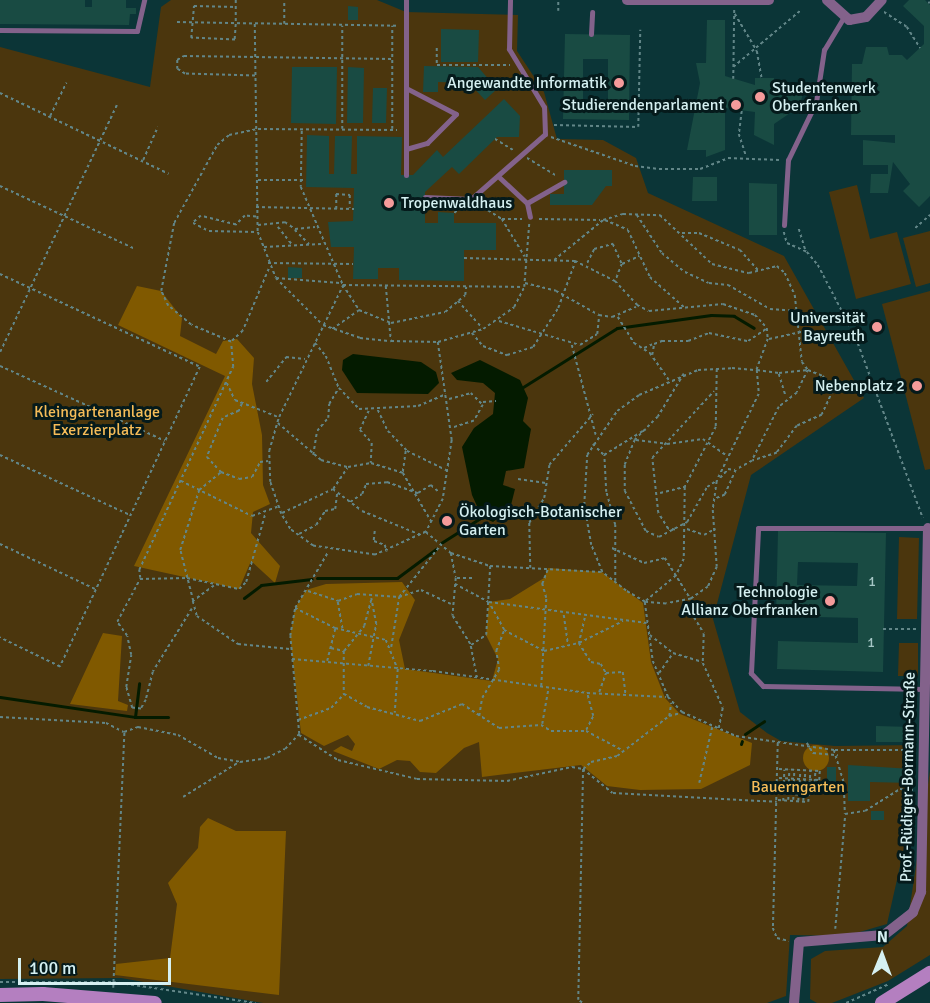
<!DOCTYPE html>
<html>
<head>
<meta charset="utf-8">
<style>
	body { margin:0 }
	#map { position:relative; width:930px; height:1003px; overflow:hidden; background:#0b3537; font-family:Signika,sans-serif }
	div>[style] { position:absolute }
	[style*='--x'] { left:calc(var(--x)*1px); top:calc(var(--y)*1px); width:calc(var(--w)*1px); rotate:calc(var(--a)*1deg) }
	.green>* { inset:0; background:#4b360d }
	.forest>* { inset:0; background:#805900 }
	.round { border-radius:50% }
	.water>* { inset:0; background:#041b00 }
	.stream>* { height:3px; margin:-1.5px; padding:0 1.5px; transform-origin:1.5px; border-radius:1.5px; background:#041b00 }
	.building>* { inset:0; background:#194b43 }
	.path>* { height:1.5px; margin-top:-0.75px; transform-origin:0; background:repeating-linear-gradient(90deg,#628688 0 3px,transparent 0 6px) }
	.lane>* { height:5px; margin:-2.5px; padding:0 2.5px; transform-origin:2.5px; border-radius:2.5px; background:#83628b }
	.street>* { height:10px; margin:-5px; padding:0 5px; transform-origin:5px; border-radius:5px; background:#83628b }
	.secondary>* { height:14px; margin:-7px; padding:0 7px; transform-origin:7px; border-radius:7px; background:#b47fc0 }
	.dots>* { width:16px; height:16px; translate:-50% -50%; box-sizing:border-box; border:3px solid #051a1b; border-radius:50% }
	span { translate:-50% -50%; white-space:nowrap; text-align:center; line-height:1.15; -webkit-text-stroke:6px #051a1b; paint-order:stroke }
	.number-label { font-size:14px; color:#a6c7c6 }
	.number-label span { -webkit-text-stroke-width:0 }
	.poi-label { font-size:16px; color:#d5f0f1 }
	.right { translate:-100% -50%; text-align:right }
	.left { translate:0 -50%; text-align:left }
	.park-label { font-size:16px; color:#f5bc58 }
	.street-label { font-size:16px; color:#d5f0f1 }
	.north { position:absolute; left:852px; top:925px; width:60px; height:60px; -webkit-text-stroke:4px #051a1b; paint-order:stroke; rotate:1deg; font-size:16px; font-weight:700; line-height:24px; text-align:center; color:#d5f0f1 }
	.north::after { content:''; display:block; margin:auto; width:21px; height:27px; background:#d5f0f1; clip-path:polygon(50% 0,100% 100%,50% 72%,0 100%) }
	.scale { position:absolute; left:18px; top:958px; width:153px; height:27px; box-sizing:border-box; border:3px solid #d5f0f1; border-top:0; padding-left:8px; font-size:18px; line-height:21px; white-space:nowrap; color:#d5f0f1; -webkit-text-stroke:4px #051a1b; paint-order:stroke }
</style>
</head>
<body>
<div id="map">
	<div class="green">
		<i style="clip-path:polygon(171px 0,377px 0,406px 12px,518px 15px,517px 51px,544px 92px,557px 139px,603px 140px,636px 158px,648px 193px,784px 256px,864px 398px,751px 475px,713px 619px,740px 712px,767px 733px,781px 741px,835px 746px,915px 745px,910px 822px,887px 924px,846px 936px,790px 935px,786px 996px,767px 1003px,263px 1003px,121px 978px,0 979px,0 47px,150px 87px,161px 7px)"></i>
		<i style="clip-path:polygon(857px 185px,870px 239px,897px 232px,911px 284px,856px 299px,829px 192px)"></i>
		<i style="clip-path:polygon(930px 231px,930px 283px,916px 287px,903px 238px)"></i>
		<i style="clip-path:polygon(930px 291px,930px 469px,925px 470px,882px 304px)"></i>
		<i style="clip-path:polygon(899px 537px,919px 538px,917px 619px,897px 619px)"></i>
		<i style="clip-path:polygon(899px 643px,918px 643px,918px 676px,898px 676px)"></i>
		<i style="clip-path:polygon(930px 771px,930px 955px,888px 981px,832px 1003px,817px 1003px,810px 999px,811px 959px,825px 951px,883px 947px,907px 926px)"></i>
	</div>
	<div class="forest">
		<i style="clip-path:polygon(137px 286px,161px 291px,182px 318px,180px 336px,216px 354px,223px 341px,237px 339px,254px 358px,252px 384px,262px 435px,263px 485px,270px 504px,253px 512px,251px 533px,280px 566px,275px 583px,251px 561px,239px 589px,134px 566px,225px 376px,118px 325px)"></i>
		<i style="clip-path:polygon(548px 568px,602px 572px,643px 603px,651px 662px,665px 698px,680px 714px,752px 743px,750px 765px,701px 789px,640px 790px,607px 786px,581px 765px,482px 777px,479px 742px,464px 748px,436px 773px,420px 772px,410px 761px,397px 760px,379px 769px,333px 751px,341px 746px,352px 751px,355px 744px,348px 735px,324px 746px,301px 733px,290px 636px,295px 608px,306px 590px,326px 584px,402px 582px,415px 600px,399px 640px,405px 669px,492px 681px,498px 659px,486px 635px,489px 602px,510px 599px,544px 578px)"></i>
		<i style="clip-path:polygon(103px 633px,122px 636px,118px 701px,128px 705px,127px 711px,70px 704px)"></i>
		<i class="round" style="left:803px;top:745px;width:26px;height:26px"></i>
		<i style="clip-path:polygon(208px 818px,236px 831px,286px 831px,279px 995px,115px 975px,116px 964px,170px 958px,177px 904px,168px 883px,198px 848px,200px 827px)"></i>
	</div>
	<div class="water">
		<i style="clip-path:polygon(353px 354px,421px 362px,436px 372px,439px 383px,428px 394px,357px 393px,342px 370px,343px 360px)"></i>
		<i style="clip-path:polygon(480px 360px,520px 380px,528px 398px,523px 421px,531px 429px,524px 468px,506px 471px,503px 485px,515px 489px,510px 509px,493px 522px,482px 517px,472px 495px,462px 447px,474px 428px,493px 414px,495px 393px,483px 383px,457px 380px,451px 373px)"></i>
	</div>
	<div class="stream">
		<i style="--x:523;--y:387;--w:111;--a:-32.1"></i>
		<i style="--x:617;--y:328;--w:95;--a:-7.9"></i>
		<i style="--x:711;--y:315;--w:23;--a:2"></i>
		<i style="--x:734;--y:316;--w:23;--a:31"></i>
		<i style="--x:441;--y:543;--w:49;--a:-32.4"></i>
		<i style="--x:317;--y:578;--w:80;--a:0"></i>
		<i style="--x:397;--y:578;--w:49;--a:-36.6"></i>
		<i style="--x:244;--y:598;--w:21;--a:-37"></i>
		<i style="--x:261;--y:585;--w:51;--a:-6.7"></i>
		<i style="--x:0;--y:697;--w:136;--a:8.4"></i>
		<i style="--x:135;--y:717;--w:34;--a:-83"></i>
		<i style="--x:135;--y:717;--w:33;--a:0"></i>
		<i style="--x:745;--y:734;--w:23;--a:-34"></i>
		<i style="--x:741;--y:744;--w:3;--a:-72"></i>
	</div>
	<div class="building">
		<i style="clip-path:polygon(0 0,85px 0,85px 7px,92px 7px,92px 0,126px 0,126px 8px,136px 8px,136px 14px,130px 14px,129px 25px,0 24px)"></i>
		<i style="clip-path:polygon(909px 0,925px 0,930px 5px,930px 196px,919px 207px,903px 191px,910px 184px,893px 162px,888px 193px,870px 193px,871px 174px,888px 174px,888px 165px,863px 165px,863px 140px,895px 143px,895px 135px,851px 135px,852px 64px,862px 64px,866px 47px,887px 47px,889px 55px,902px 55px,907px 60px,924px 44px,924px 26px,903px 6px)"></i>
		<i style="clip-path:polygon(348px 6px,358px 7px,358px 20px,348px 20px)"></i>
		<i style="clip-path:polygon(707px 20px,725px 20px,725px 76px,755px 85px,755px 78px,774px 78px,774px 89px,779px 84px,806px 84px,799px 107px,774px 124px,774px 145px,754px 135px,755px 112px,725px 108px,725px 150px,706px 157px,706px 150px,687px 150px,700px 83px,696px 63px,706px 63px)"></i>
		<i style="clip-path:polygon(441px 29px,479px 30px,478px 62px,441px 62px)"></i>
		<i style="clip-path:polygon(evenodd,565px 34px,630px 35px,629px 120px,563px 119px,565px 34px,583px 59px,608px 59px,608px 107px,583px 107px,583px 59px)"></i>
		<i style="clip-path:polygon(424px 66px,478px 67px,497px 89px,485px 100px,469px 83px,438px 82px,438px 92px,423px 92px)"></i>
		<i style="clip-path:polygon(292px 67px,337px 67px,336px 124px,291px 123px)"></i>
		<i style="clip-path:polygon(348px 67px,364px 68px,363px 123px,347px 123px)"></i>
		<i style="clip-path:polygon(373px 88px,387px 88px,386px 123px,372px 123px)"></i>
		<i style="clip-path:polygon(504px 99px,520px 116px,519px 137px,497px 137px,459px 174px,452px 167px,425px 192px,425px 223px,438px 223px,438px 212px,454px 213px,454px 223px,496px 223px,496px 250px,464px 250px,464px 281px,399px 280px,399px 268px,378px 268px,378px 279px,353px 279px,354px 247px,331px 247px,328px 222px,353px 221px,354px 188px,306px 187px,307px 135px,329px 136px,329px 174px,334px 174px,335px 136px,352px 136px,351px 174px,357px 174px,357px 136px,402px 137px,401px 175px,413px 175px,437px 150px,443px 157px)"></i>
		<i style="clip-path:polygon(564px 170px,612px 170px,612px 186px,606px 186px,592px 205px,550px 205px,550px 194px,564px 194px)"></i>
		<i style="clip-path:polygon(693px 177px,717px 177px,717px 201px,692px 201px)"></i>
		<i style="clip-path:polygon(749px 183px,777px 184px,777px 235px,749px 235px)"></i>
		<i style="clip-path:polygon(288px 267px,302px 268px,302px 278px,288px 278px)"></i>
		<i style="clip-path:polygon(evenodd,778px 531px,886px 533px,883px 672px,777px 669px,778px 641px,858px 643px,858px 618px,776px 616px,778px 531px,798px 562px,858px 563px,857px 586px,797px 585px,798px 562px)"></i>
		<i style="clip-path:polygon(876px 726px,912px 727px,912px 742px,876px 742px)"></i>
		<i style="clip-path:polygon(848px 765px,912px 769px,912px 783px,870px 782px,870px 801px,848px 801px)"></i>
		<i style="clip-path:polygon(827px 767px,836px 767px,836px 792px,827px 792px)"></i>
		<i style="clip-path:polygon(871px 811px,884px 811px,884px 820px,871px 820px)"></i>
	</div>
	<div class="path">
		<i style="--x:236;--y:0;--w:24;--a:90"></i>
		<i style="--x:236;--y:24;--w:16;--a:94"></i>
		<i style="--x:235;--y:40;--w:44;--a:-177.4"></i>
		<i style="--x:191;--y:38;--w:32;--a:-85"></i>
		<i style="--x:194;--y:6;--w:42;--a:1.4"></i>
		<i style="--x:928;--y:3;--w:2;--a:-27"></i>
		<i style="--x:558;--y:11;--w:11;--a:-90"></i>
		<i style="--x:884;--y:12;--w:27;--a:33"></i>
		<i style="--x:907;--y:27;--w:25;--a:58"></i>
		<i style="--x:735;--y:14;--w:43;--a:59.3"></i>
		<i style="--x:757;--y:51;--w:27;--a:80"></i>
		<i style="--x:177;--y:22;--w:222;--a:1"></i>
		<i style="--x:255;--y:24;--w:208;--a:89.2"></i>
		<i style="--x:258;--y:232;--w:49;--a:68.6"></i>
		<i style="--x:276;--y:278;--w:66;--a:45"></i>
		<i style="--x:323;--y:325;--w:39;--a:19"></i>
		<i style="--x:360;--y:338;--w:31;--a:6"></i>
		<i style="--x:391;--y:341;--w:47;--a:1.2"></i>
		<i style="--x:438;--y:342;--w:47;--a:-16.1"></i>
		<i style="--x:483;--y:329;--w:38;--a:-35"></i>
		<i style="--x:514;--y:307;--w:22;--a:-63"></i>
		<i style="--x:524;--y:287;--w:63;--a:-85.5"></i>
		<i style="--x:284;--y:24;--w:24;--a:-90"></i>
		<i style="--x:437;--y:48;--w:17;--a:90"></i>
		<i style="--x:437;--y:65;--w:73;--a:0"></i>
		<i style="--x:733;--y:67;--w:89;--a:-40"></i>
		<i style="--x:255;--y:76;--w:70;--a:-178.4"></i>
		<i style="--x:185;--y:74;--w:9;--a:-148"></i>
		<i style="--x:177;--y:69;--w:9;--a:-90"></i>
		<i style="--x:177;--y:60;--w:8;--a:-30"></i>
		<i style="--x:184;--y:56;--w:208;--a:0.8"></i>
		<i style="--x:733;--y:79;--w:69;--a:-89.2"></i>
		<i style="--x:0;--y:93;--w:187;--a:25.6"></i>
		<i style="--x:742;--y:111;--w:23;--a:97"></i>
		<i style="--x:739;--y:134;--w:23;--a:72"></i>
		<i style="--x:50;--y:116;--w:37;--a:-64"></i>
		<i style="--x:554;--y:125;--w:84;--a:1.4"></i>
		<i style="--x:638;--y:127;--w:97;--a:-88.8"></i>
		<i style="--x:342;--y:129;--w:103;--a:-90"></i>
		<i style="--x:392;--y:129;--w:103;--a:-90"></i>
		<i style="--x:302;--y:131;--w:56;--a:91"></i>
		<i style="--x:301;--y:187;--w:107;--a:66.8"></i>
		<i style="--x:343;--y:285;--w:180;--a:0.6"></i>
		<i style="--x:551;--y:137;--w:89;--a:19"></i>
		<i style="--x:635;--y:166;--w:24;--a:7"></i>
		<i style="--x:659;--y:169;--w:41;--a:0"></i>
		<i style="--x:700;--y:169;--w:30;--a:-21"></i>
		<i style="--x:728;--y:158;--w:51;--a:2.2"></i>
		<i style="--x:495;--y:139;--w:21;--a:31"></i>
		<i style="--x:527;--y:158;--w:35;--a:31"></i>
		<i style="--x:143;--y:160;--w:36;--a:-66"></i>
		<i style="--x:258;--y:180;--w:48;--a:0"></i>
		<i style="--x:0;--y:186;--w:149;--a:25"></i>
		<i style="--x:478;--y:204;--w:28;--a:32"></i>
		<i style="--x:502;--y:219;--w:44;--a:58.8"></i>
		<i style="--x:256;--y:207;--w:98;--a:1.2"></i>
		<i style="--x:336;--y:209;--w:15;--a:-90"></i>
		<i style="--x:336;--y:194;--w:14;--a:4"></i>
		<i style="--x:350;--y:195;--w:13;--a:90"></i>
		<i style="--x:454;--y:213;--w:11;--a:-41"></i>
		<i style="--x:637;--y:215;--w:45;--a:56.7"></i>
		<i style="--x:662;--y:253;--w:30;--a:40"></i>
		<i style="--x:685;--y:272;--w:26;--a:25"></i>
		<i style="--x:709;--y:283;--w:19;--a:6"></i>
		<i style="--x:728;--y:285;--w:48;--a:29.7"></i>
		<i style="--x:770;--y:309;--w:28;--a:4"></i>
		<i style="--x:256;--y:217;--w:11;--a:-175"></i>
		<i style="--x:245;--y:216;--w:13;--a:135"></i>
		<i style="--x:236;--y:225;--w:36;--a:-166"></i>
		<i style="--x:201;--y:216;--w:11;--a:139"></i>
		<i style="--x:193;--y:223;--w:18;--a:27"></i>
		<i style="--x:209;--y:231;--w:47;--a:1.2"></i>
		<i style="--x:502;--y:219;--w:20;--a:0"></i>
		<i style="--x:539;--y:219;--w:61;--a:0.9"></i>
		<i style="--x:605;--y:220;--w:25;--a:23"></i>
		<i style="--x:628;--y:230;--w:52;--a:64.9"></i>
		<i style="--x:650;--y:277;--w:48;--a:41.6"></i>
		<i style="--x:258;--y:225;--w:27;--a:-6"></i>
		<i style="--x:285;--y:222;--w:12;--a:35"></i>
		<i style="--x:295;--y:229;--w:20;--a:-6"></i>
		<i style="--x:278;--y:227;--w:22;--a:51"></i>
		<i style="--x:915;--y:228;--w:20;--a:-41"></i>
		<i style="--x:799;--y:229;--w:24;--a:73"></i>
		<i style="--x:295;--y:230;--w:20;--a:45"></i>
		<i style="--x:784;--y:232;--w:11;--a:75"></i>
		<i style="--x:787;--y:243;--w:22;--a:24"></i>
		<i style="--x:807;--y:252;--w:17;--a:50"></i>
		<i style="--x:818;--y:265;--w:82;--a:62.5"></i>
		<i style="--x:856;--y:338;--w:192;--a:69.6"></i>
		<i style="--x:682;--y:233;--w:17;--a:0"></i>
		<i style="--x:699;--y:233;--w:44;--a:22.5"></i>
		<i style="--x:740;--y:250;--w:28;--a:48"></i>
		<i style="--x:264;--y:247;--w:57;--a:-3"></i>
		<i style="--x:464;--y:258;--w:111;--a:1.5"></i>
		<i style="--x:575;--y:261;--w:45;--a:26.6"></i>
		<i style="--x:615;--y:281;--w:33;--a:47"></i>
		<i style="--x:637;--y:305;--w:13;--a:27"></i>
		<i style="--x:649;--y:311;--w:74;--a:-5.4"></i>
		<i style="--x:723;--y:304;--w:34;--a:19"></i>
		<i style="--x:755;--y:315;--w:18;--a:47"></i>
		<i style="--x:767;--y:328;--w:11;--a:85"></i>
		<i style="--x:768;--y:339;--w:33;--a:110"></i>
		<i style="--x:757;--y:370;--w:24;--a:85"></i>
		<i style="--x:759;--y:394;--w:97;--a:115.8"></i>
		<i style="--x:717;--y:481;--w:29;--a:98"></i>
		<i style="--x:713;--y:510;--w:57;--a:86"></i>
		<i style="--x:717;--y:567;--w:22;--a:114"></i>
		<i style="--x:708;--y:587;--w:21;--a:145"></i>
		<i style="--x:691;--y:599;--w:25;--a:169"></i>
		<i style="--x:666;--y:604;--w:21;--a:-175"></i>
		<i style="--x:645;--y:602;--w:22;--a:-150"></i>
		<i style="--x:626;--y:591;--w:31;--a:-142"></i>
		<i style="--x:602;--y:572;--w:29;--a:-112"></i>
		<i style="--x:591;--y:545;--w:41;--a:-99.9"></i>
		<i style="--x:584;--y:505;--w:50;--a:-86.6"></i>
		<i style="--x:587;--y:455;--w:53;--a:-55.7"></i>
		<i style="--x:617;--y:411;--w:27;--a:-36"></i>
		<i style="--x:639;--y:395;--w:64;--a:-23"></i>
		<i style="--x:698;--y:370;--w:34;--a:-3"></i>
		<i style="--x:732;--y:368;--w:25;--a:5"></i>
		<i style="--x:757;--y:370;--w:22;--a:8"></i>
		<i style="--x:779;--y:373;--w:29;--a:-6"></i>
		<i style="--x:808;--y:370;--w:16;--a:22"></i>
		<i style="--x:823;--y:376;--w:18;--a:56"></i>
		<i style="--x:833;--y:391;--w:26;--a:115"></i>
		<i style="--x:822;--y:415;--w:27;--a:156"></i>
		<i style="--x:797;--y:426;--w:34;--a:127"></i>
		<i style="--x:777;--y:453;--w:26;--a:162"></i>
		<i style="--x:554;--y:260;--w:63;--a:-39.2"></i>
		<i style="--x:603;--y:220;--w:21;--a:-17"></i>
		<i style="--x:623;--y:214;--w:37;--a:2"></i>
		<i style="--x:660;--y:215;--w:71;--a:43.3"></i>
		<i style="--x:712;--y:264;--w:38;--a:14"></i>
		<i style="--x:749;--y:273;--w:29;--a:-14"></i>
		<i style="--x:777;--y:266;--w:11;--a:41"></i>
		<i style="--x:785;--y:273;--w:24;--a:66"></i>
		<i style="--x:795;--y:295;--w:67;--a:84"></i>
		<i style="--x:802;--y:362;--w:10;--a:53"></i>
		<i style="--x:808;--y:370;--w:25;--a:116"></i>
		<i style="--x:797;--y:393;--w:23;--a:142"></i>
		<i style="--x:779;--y:407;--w:60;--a:116.6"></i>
		<i style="--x:752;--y:461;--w:18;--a:151"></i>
		<i style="--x:736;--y:470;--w:27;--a:114"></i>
		<i style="--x:725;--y:495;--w:11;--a:158"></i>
		<i style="--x:268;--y:263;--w:85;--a:0.7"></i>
		<i style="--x:587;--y:263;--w:16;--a:-63"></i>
		<i style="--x:594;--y:249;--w:20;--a:-15"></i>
		<i style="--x:613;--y:244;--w:22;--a:66"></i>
		<i style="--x:622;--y:264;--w:17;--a:111"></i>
		<i style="--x:622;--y:264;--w:19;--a:-25"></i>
		<i style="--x:269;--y:269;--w:67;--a:112.8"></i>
		<i style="--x:243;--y:331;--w:16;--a:137"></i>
		<i style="--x:231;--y:342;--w:43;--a:-157"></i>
		<i style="--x:191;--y:325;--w:30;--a:-140"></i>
		<i style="--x:168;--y:306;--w:17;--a:-115"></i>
		<i style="--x:161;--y:291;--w:69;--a:-79.2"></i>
		<i style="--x:174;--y:223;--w:89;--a:-61.1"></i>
		<i style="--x:217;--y:145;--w:16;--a:-40"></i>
		<i style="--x:229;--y:135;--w:30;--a:-12"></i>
		<i style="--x:258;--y:129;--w:139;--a:0.4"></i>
		<i style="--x:0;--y:274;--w:221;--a:24.9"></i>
		<i style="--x:200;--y:367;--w:331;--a:115"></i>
		<i style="--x:60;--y:667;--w:67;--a:-154.2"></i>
		<i style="--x:276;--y:278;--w:64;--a:4.5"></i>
		<i style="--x:525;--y:283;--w:32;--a:14"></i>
		<i style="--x:556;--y:291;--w:49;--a:29.2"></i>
		<i style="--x:386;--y:286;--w:54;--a:84.7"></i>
		<i style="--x:458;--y:301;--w:36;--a:48"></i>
		<i style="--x:618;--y:317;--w:31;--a:58"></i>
		<i style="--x:634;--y:343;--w:19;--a:32"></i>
		<i style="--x:650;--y:353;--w:33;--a:55"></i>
		<i style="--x:499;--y:321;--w:84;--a:16.5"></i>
		<i style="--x:580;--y:345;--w:20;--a:-33"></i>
		<i style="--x:597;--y:334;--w:19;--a:-84"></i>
		<i style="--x:599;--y:315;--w:13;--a:9"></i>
		<i style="--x:612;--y:317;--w:26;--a:-23"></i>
		<i style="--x:332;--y:329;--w:33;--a:-35"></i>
		<i style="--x:472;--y:333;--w:17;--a:50"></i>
		<i style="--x:483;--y:346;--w:26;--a:21"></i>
		<i style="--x:507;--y:355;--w:27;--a:-17"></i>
		<i style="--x:533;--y:347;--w:46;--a:-57.3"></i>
		<i style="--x:558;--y:308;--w:49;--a:-69.7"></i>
		<i style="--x:769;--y:339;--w:42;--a:-12.4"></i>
		<i style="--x:438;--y:342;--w:99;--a:81.9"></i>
		<i style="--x:452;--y:440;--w:60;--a:98.7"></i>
		<i style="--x:443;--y:499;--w:37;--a:117"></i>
		<i style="--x:426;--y:532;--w:56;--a:155.7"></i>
		<i style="--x:375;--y:555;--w:63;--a:-171.7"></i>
		<i style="--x:313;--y:546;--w:29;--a:-144"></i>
		<i style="--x:290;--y:529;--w:17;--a:-121"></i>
		<i style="--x:281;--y:514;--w:34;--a:-109"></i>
		<i style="--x:270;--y:482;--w:31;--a:-92"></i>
		<i style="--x:269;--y:451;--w:35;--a:-74"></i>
		<i style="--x:279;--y:417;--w:147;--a:-64.1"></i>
		<i style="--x:343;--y:285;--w:30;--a:57"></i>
		<i style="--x:359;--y:310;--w:35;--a:22"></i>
		<i style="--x:391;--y:323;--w:55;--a:-11.5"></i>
		<i style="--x:445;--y:312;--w:26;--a:-40"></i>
		<i style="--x:465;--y:295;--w:8;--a:-83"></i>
		<i style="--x:315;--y:343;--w:17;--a:50"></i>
		<i style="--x:326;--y:356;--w:35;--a:68"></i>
		<i style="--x:339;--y:388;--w:29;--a:46"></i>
		<i style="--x:359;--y:409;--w:59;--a:-2.9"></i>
		<i style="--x:418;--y:406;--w:30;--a:-23"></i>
		<i style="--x:572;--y:345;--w:93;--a:75.1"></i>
		<i style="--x:644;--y:348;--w:10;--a:-24"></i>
		<i style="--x:0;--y:352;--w:273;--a:-64.7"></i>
		<i style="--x:652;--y:355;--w:11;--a:-80"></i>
		<i style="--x:654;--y:344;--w:9;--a:-21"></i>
		<i style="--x:662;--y:341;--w:26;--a:0"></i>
		<i style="--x:688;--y:341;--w:22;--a:-21"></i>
		<i style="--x:709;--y:333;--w:40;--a:12"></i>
		<i style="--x:748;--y:341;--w:23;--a:-34"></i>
		<i style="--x:0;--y:366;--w:181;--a:24.4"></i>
		<i style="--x:717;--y:369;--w:58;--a:91"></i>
		<i style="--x:716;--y:427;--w:68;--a:117.3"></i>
		<i style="--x:685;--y:487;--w:72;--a:90.8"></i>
		<i style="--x:684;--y:559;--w:19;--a:115"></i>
		<i style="--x:676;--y:576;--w:40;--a:140"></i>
		<i style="--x:645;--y:602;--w:60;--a:82.3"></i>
		<i style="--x:653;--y:661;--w:39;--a:67"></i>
		<i style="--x:668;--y:697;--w:21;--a:47"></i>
		<i style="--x:682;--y:712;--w:59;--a:24"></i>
		<i style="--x:736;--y:736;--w:99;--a:8.1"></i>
		<i style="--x:834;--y:750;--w:34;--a:73"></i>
		<i style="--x:844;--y:783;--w:31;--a:88"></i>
		<i style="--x:845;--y:814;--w:20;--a:-9"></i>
		<i style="--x:865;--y:811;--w:41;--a:-32.2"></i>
		<i style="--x:900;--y:789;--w:13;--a:4"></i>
		<i style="--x:684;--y:374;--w:50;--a:121.2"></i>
		<i style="--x:658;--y:417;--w:33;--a:135"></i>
		<i style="--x:635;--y:440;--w:27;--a:112"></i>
		<i style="--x:625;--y:465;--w:26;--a:90"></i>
		<i style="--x:625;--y:491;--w:45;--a:62.3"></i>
		<i style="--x:646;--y:531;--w:14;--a:25"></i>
		<i style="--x:659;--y:537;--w:32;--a:-28"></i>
		<i style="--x:687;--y:522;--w:40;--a:-60.3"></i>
		<i style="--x:707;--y:487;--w:11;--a:-34"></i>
		<i style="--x:779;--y:374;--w:24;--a:73"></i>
		<i style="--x:266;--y:382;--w:32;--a:-51"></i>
		<i style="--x:286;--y:357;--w:19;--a:6"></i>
		<i style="--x:227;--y:383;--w:19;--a:65"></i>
		<i style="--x:235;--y:400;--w:46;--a:21.6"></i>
		<i style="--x:449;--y:399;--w:23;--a:-15"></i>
		<i style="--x:471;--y:393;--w:17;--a:45"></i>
		<i style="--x:483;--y:405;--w:18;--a:119"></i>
		<i style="--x:474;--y:421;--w:23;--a:162"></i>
		<i style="--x:483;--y:402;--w:13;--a:-4"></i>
		<i style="--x:242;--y:404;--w:8;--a:113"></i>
		<i style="--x:239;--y:411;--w:17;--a:156"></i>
		<i style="--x:223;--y:418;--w:42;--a:112.3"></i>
		<i style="--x:207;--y:457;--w:21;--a:47"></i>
		<i style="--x:221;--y:472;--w:19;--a:21"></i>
		<i style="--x:239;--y:479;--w:13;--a:-9"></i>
		<i style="--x:252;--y:477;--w:17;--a:-62"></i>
		<i style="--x:260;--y:462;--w:8;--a:-7"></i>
		<i style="--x:378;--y:410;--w:23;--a:65"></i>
		<i style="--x:388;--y:431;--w:28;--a:46"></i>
		<i style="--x:407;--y:451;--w:46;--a:26"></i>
		<i style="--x:369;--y:411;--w:21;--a:115"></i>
		<i style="--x:360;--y:430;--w:18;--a:47"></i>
		<i style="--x:372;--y:443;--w:20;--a:93"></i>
		<i style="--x:278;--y:423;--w:57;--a:40.7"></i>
		<i style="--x:321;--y:460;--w:28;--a:15"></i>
		<i style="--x:348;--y:467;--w:23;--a:-10"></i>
		<i style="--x:371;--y:463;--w:34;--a:17"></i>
		<i style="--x:636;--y:440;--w:31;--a:7"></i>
		<i style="--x:667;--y:444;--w:36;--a:-8"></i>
		<i style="--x:703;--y:439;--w:29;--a:35"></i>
		<i style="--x:593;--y:444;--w:16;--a:45"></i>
		<i style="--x:406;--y:451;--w:22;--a:98"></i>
		<i style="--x:403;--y:473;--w:56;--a:59.7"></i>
		<i style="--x:0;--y:455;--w:143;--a:24.8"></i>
		<i style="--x:313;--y:455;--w:24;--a:-81"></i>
		<i style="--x:317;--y:431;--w:17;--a:-50"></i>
		<i style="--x:328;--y:418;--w:14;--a:-86"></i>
		<i style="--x:329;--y:404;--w:17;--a:-59"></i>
		<i style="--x:720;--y:478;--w:12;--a:-48"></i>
		<i style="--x:728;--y:469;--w:7;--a:8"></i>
		<i style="--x:518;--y:479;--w:28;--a:8"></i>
		<i style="--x:181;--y:481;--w:79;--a:26.2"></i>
		<i style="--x:252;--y:516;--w:27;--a:-20"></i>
		<i style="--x:333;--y:489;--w:36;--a:37"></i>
		<i style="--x:362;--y:511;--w:64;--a:22.1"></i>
		<i style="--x:660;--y:493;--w:25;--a:-14"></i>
		<i style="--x:350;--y:502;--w:14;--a:-34"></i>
		<i style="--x:362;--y:494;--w:11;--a:-68"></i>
		<i style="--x:366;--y:484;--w:21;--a:-5"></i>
		<i style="--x:387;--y:482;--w:33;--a:20"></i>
		<i style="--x:418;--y:493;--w:15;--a:-32"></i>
		<i style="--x:431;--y:485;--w:11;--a:41"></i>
		<i style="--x:282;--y:513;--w:56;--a:-25.2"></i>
		<i style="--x:333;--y:489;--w:25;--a:-56"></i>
		<i style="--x:687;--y:529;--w:18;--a:19"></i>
		<i style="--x:704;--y:535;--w:13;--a:-29"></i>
		<i style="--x:675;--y:530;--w:7;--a:-172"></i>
		<i style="--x:668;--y:529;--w:19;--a:-122"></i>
		<i style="--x:658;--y:513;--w:55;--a:-96.2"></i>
		<i style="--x:652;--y:458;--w:91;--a:-47.2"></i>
		<i style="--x:375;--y:531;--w:10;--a:96"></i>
		<i style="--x:374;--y:541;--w:12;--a:20"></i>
		<i style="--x:385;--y:545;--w:7;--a:74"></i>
		<i style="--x:426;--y:532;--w:33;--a:40"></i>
		<i style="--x:451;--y:553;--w:41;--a:18.4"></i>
		<i style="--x:490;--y:566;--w:111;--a:3.1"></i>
		<i style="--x:299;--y:534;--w:19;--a:-28"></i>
		<i style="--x:316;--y:525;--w:17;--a:-57"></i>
		<i style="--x:325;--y:511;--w:10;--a:-11"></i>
		<i style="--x:335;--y:509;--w:17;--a:-83"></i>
		<i style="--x:0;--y:544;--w:105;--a:25.3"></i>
		<i style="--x:612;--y:548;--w:35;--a:25"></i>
		<i style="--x:644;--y:563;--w:22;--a:-13"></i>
		<i style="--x:665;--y:558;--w:47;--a:58"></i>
		<i style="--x:451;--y:553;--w:25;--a:79"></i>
		<i style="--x:456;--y:578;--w:38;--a:95"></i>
		<i style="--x:453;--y:616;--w:34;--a:58"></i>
		<i style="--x:471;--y:645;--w:18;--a:-34"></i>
		<i style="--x:486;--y:635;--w:69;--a:-86.7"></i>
		<i style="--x:530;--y:568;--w:45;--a:-91.3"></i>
		<i style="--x:529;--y:523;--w:29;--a:-59"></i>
		<i style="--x:544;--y:498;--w:33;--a:-81"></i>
		<i style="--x:549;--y:465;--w:67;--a:-49.2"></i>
		<i style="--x:140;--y:578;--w:8;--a:-97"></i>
		<i style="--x:139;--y:570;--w:224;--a:-65.2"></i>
		<i style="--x:233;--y:367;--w:24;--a:-95"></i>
		<i style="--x:457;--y:578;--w:16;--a:0"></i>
		<i style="--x:615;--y:581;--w:56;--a:-90"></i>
		<i style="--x:615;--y:525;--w:34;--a:-105"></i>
		<i style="--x:606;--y:492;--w:37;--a:-93"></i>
		<i style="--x:604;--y:455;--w:49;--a:-31.8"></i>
		<i style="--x:455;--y:584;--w:38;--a:28"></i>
		<i style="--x:489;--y:602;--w:159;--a:7.6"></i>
		<i style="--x:214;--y:586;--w:26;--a:144"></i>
		<i style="--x:193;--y:601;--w:53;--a:-104.3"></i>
		<i style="--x:180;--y:550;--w:63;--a:-72.4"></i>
		<i style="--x:199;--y:490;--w:28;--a:-39"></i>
		<i style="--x:308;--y:591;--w:32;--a:18"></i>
		<i style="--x:338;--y:601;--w:20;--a:-20"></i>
		<i style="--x:357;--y:594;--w:42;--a:4.1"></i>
		<i style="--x:399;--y:597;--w:23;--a:-18"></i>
		<i style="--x:421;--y:590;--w:33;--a:25"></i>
		<i style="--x:193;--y:601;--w:16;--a:75"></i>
		<i style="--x:197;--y:616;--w:50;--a:34.3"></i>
		<i style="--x:238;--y:644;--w:52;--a:5.5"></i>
		<i style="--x:338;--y:602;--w:27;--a:80"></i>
		<i style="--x:685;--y:602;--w:37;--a:59"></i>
		<i style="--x:704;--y:634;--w:29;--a:92"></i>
		<i style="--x:703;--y:663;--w:49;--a:66"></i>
		<i style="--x:723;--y:708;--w:21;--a:101"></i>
		<i style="--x:295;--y:608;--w:45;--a:26.6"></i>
		<i style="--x:335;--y:628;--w:52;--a:13.2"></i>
		<i style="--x:386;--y:640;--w:31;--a:68"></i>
		<i style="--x:398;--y:669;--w:44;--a:93.9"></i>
		<i style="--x:192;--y:609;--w:74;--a:121.8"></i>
		<i style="--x:153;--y:672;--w:29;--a:104"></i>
		<i style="--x:146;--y:700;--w:10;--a:119"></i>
		<i style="--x:141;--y:709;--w:9;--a:-174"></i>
		<i style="--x:132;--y:708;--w:22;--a:-106"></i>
		<i style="--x:126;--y:687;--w:32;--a:-81"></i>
		<i style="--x:131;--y:655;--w:19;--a:-102"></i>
		<i style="--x:127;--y:636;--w:17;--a:-126"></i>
		<i style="--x:117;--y:622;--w:49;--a:-61.9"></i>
		<i style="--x:140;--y:579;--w:47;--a:-1.2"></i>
		<i style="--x:187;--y:578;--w:53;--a:11.9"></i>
		<i style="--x:239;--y:589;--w:10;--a:-45"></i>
		<i style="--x:246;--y:582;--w:71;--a:-74.4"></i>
		<i style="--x:564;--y:615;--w:28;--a:82"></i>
		<i style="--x:585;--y:618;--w:26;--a:103"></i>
		<i style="--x:579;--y:643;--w:22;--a:58"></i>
		<i style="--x:591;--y:662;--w:10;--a:11"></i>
		<i style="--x:601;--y:664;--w:10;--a:61"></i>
		<i style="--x:883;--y:629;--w:33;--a:0"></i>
		<i style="--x:504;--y:630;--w:45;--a:27.7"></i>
		<i style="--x:544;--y:651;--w:36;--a:-13"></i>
		<i style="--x:579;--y:643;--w:49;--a:-26.6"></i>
		<i style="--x:650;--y:635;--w:29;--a:38"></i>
		<i style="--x:673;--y:653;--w:30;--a:17"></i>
		<i style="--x:471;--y:646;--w:32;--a:79"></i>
		<i style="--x:391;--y:647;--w:51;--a:-80.9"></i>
		<i style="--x:399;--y:597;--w:64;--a:-51.3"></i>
		<i style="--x:331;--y:648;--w:13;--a:13"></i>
		<i style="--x:344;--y:651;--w:43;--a:90"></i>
		<i style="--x:344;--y:694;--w:26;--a:29"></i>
		<i style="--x:367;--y:707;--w:55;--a:14.8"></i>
		<i style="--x:420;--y:721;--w:45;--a:-22"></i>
		<i style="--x:462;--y:704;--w:44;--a:33"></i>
		<i style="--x:499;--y:728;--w:42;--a:-4.1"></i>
		<i style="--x:541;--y:725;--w:12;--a:31"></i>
		<i style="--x:551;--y:731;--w:35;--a:0"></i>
		<i style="--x:586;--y:731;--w:43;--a:27.8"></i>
		<i style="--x:344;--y:651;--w:32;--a:-51"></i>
		<i style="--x:364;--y:626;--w:28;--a:-75"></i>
		<i style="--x:292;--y:659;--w:142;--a:4.9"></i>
		<i style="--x:433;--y:671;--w:156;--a:8.1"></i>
		<i style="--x:587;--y:693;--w:79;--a:2.9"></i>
		<i style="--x:327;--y:661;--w:34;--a:-76"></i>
		<i style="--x:368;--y:666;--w:43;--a:-79.2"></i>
		<i style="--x:376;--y:624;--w:26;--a:-101"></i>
		<i style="--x:659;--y:673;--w:24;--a:-55"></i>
		<i style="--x:541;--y:686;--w:88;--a:-86.7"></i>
		<i style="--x:546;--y:598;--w:15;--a:-106"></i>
		<i style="--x:542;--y:584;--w:17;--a:-69"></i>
		<i style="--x:599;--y:692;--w:20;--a:-70"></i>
		<i style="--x:606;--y:673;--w:17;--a:-3"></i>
		<i style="--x:623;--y:672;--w:23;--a:83"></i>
		<i style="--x:479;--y:716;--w:18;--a:-81"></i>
		<i style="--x:482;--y:698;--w:33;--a:-59"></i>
		<i style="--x:499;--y:670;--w:19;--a:-99"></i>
		<i style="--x:496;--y:651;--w:22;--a:-69"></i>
		<i style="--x:504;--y:630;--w:31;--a:-119"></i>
		<i style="--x:669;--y:716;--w:13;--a:-81"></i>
		<i style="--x:0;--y:717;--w:106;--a:3.2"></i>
		<i style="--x:106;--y:723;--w:20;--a:27"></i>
		<i style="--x:298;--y:720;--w:35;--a:-20"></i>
		<i style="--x:331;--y:708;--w:19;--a:-47"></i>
		<i style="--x:542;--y:724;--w:35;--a:-80"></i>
		<i style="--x:586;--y:730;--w:16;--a:-63"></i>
		<i style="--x:593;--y:716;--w:24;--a:-105"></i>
		<i style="--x:299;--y:735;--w:46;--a:32.7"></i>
		<i style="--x:338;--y:760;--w:81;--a:13.5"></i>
		<i style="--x:417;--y:779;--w:90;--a:1.3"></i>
		<i style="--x:507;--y:781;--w:66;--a:-12.2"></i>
		<i style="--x:572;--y:767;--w:11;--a:10"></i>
		<i style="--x:583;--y:769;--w:38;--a:39"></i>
		<i style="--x:613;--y:793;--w:164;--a:3.1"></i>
		<i style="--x:778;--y:743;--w:185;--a:91.5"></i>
		<i style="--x:773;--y:928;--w:11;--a:68"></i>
		<i style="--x:777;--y:938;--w:12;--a:14"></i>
		<i style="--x:807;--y:743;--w:12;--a:59"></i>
		<i style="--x:813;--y:753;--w:25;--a:5"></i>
		<i style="--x:835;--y:750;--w:79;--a:0"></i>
		<i style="--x:779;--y:769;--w:41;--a:2.8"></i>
		<i style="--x:820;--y:771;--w:19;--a:93"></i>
		<i style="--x:819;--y:790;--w:40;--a:-177.1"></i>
		<i style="--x:779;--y:778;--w:40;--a:2.9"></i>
		<i style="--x:699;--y:783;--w:57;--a:-76.9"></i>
		<i style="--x:814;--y:788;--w:16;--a:-86"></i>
		<i style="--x:777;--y:793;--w:31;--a:4"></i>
		<i style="--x:183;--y:797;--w:66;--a:-32"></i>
		<i style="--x:778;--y:800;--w:30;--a:4"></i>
		<i style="--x:808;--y:802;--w:31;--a:-86"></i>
		<i style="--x:788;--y:800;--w:30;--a:-88"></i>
		<i style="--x:793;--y:800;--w:30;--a:-88"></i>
		<i style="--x:783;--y:801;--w:31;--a:-88"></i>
		<i style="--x:798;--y:801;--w:30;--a:-86"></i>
		<i style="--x:803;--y:801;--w:30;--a:-86"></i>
		<i style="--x:835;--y:929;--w:114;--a:-85"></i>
		<i style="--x:0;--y:982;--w:113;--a:0"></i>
		<i style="--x:113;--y:982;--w:144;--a:8.4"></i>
		<i style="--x:113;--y:988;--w:256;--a:-87.5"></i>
		<i style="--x:124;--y:732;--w:15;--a:-20"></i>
		<i style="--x:138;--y:727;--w:41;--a:11.3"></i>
		<i style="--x:178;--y:735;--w:46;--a:29.9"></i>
		<i style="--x:218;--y:758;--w:22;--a:10"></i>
		<i style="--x:240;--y:762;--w:27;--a:-8"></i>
		<i style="--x:267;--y:758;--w:20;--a:-27"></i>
		<i style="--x:285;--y:749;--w:21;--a:-47"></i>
		<i style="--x:299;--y:734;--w:98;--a:-95.2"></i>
		<i style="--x:290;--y:636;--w:28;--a:-80"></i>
		<i style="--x:295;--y:608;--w:65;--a:-59.5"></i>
		<i style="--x:582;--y:1003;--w:5;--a:-143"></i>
		<i style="--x:578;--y:1000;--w:231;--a:-88.8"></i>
		<i style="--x:583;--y:769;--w:11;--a:-41"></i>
		<i style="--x:591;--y:762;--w:27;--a:-13"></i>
		<i style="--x:617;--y:756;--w:66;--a:-37.6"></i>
		<i style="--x:669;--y:716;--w:12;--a:-14"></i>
		<i style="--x:846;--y:1003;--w:47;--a:-23.8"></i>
	</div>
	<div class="lane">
		<i style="--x:0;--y:30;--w:137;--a:0.4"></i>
		<i style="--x:137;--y:31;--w:32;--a:-77"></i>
		<i style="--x:591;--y:34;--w:22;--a:-87"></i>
		<i style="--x:406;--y:149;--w:22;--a:-16"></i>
		<i style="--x:427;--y:143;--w:41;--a:-45"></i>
		<i style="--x:456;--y:114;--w:56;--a:-152.5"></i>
		<i style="--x:406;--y:175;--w:175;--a:-90"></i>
		<i style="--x:500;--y:178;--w:37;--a:43"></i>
		<i style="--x:527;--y:203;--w:14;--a:78"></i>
		<i style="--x:425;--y:197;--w:46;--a:2.5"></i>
		<i style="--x:471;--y:199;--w:98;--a:-41.3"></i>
		<i style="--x:545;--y:134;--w:27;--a:-92"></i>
		<i style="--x:544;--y:107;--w:68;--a:-121.1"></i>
		<i style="--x:509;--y:49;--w:49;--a:-88.8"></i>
		<i style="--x:527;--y:203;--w:43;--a:-29.6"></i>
		<i style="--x:784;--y:225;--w:65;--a:-86.5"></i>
		<i style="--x:788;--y:160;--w:64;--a:-64.2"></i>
		<i style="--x:816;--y:102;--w:53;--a:-81.3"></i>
		<i style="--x:824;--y:50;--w:37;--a:-59"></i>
		<i style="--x:925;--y:689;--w:162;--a:-178.9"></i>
		<i style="--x:763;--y:686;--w:18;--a:-133"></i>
		<i style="--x:751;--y:673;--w:145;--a:-87.2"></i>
		<i style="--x:758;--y:528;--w:170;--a:0"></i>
	</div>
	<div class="street">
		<i style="--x:627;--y:0;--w:142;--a:0"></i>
		<i style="--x:827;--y:0;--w:30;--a:42"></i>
		<i style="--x:849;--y:20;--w:17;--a:-10"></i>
		<i style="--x:866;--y:17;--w:23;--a:-47"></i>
		<i style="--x:794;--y:1003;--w:61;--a:-85.3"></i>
		<i style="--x:799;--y:942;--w:85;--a:-4.7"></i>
		<i style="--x:884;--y:935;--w:37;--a:-38"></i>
		<i style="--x:913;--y:912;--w:22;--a:-68"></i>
		<i style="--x:921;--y:892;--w:364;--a:-88.9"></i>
	</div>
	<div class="secondary">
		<i style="--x:0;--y:995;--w:43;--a:-1.3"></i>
		<i style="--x:43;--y:994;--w:112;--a:4.6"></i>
		<i style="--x:882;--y:1003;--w:57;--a:-32"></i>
	</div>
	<div class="dots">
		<i style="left:619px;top:83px;background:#f59b9b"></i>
		<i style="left:760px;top:97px;background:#f59b9b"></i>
		<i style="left:736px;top:105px;background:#f59b9b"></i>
		<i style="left:389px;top:203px;background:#f59b9b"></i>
		<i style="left:877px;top:327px;background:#f59b9b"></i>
		<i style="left:917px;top:386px;background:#f59b9b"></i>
		<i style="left:447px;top:521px;background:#f59b9b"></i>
		<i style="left:830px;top:601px;background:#f59b9b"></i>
	</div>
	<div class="number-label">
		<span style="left:872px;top:582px">1</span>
		<span style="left:871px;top:643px">1</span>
	</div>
	<div class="poi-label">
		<span class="right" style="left:607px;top:83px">Angewandte Informatik</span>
		<span class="left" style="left:772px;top:97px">Studentenwerk<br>Oberfranken</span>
		<span class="right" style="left:724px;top:105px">Studierendenparlament</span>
		<span class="left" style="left:401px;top:203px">Tropenwaldhaus</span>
		<span class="right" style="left:865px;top:327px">Universität<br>Bayreuth</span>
		<span class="right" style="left:905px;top:386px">Nebenplatz 2</span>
		<span class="left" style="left:459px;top:521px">Ökologisch-Botanischer<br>Garten</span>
		<span class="right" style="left:818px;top:601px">Technologie<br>Allianz Oberfranken</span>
	</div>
	<div class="park-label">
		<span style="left:97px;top:421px">Kleingartenanlage<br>Exerzierplatz</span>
		<span style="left:798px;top:787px">Bauerngarten</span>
	</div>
	<div class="street-label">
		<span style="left:908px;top:777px;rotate:-89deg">Prof.-Rüdiger-Bormann-Straße</span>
	</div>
	<div class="north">N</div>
	<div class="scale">100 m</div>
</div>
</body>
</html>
